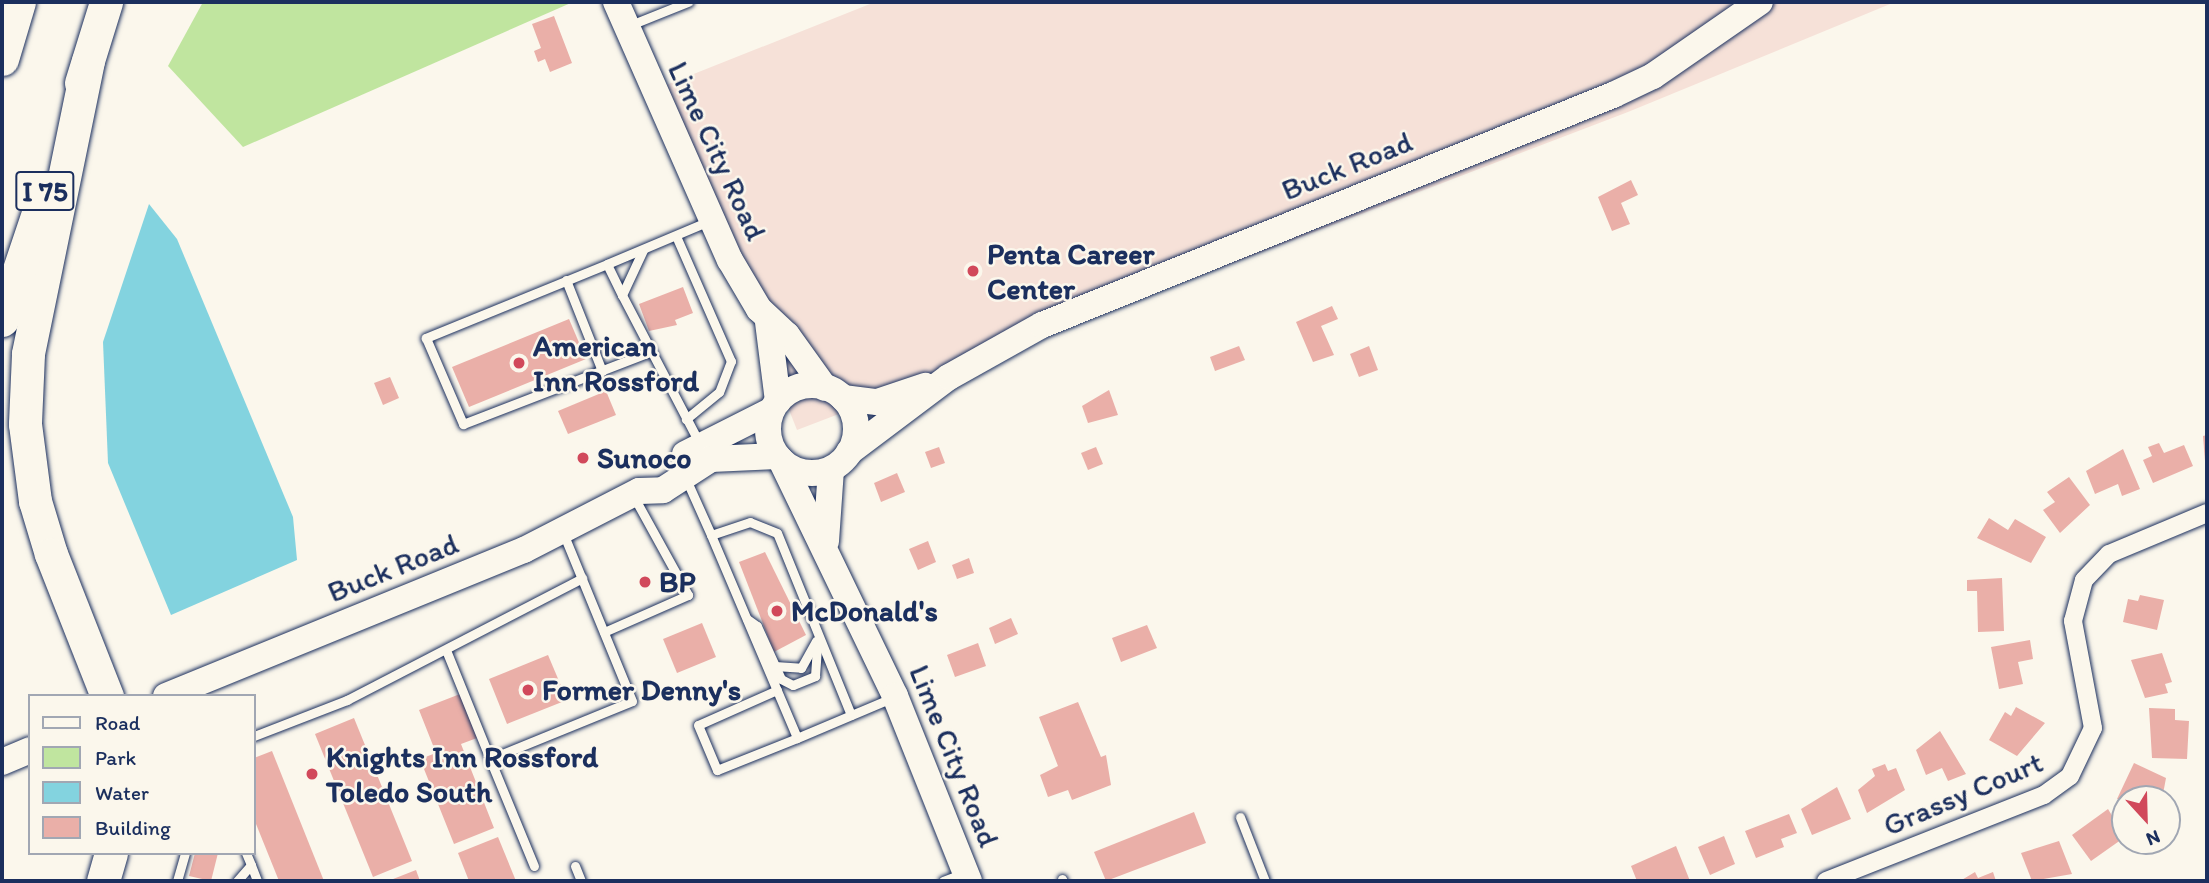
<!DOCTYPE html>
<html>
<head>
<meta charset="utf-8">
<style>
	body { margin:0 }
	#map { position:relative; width:2209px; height:883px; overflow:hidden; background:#fbf7ec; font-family:Itim,sans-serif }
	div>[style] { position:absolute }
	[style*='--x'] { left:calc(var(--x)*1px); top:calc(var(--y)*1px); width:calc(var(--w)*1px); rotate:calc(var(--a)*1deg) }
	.built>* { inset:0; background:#f6e1d8 }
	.green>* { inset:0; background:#c0e59f }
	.water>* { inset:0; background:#83d3df }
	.building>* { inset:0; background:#eaafa8 }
	.roads { filter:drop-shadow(0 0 2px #1b2f5e) drop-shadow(0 0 2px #1b2f5e) }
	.lane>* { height:9px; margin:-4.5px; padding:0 4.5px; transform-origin:4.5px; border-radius:4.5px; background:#fbf7ec }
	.street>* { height:18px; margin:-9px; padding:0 9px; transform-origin:9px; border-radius:9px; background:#fbf7ec }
	.secondary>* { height:26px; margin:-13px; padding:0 13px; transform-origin:13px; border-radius:13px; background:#fbf7ec }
	.secondary>.ring { margin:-13px; padding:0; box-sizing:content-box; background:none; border:26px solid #fbf7ec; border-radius:50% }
	.highway>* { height:33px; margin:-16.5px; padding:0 16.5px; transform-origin:16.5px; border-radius:16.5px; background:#fbf7ec }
	.dots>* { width:19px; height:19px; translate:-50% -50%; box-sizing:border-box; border:4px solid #fbf7ec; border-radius:50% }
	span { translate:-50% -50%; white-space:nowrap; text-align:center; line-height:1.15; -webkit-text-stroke:5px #fbf7ec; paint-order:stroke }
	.shield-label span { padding:2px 5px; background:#fbf7ec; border:2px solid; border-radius:5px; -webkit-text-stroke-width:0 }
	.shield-label { font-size:28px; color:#1b2f5e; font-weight:700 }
	.street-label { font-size:30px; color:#1b2f5e }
	.poi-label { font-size:30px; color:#1b2f5e; font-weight:700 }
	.left { translate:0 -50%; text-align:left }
	.frame { position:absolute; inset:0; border:4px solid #1b2f5e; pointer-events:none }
	.legend { position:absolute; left:28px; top:694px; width:228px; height:161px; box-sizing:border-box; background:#fbf7ec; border:2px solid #a1a7b3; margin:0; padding:9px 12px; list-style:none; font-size:21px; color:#1b2f5e }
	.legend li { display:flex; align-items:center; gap:14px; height:35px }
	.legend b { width:35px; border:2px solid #a1a7b3 }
	.north { position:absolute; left:2111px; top:785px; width:70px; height:70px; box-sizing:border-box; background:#fbf7ec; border:2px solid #a1a7b3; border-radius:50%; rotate:158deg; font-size:19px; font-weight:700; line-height:28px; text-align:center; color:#1b2f5e }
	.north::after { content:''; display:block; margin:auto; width:24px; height:32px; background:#d1495b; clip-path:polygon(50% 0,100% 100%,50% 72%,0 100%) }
</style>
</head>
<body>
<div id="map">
	<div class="built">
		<i style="clip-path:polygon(875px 2px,1895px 2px,1628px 112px,797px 430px,661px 87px)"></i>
	</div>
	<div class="green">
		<i style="clip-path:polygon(203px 2px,573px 2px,243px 147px,168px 66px)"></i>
	</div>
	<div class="water">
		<i style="clip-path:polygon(149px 204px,177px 239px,293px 517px,297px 560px,171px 615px,108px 463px,103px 342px)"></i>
	</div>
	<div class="building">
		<i style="clip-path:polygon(554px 16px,572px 63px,550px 72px,545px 59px,538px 62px,534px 51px,541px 48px,532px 24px)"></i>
		<i style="clip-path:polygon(1631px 180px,1638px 195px,1621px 203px,1630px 224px,1612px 231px,1598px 197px)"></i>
		<i style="clip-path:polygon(683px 287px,693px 313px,675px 320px,677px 325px,649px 331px,639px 304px)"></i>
		<i style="clip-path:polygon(1332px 306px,1338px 319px,1321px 326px,1334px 355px,1313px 362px,1296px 322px)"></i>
		<i style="clip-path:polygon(569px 319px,586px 359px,469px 407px,452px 367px)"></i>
		<i style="clip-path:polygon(1239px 346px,1245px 360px,1215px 371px,1210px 357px)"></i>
		<i style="clip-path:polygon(1369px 346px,1378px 370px,1359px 377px,1350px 354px)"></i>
		<i style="clip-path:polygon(390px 377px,399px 398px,383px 405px,374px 383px)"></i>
		<i style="clip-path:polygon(1109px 390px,1118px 415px,1088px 423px,1082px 406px)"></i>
		<i style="clip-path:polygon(606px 391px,616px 415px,568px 434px,558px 411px)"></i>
		<i style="clip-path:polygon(2207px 435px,2207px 461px,2205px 461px,2203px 436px)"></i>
		<i style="clip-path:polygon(2159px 443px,2164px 453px,2184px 445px,2193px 466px,2153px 483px,2143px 460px,2152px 456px,2148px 447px)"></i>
		<i style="clip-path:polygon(939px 447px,945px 463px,931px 468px,925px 452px)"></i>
		<i style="clip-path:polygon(1096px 447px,1103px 464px,1088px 470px,1081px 453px)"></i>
		<i style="clip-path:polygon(2123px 449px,2140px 489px,2122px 496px,2118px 484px,2095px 494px,2086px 471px)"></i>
		<i style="clip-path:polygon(897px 473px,905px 492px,881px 502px,874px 483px)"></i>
		<i style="clip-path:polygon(2069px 477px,2090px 505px,2060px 533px,2043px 510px,2055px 502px,2047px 492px)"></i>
		<i style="clip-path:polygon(1989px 518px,2008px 530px,2015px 519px,2046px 537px,2031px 563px,1977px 538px)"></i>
		<i style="clip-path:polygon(928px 541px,936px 562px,918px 570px,909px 549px)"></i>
		<i style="clip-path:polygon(765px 552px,806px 635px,774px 652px,739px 562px)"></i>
		<i style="clip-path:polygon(969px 558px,974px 573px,957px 579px,952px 565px)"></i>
		<i style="clip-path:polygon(2002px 578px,2004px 631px,1978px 632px,1977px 591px,1967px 591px,1967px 580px)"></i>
		<i style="clip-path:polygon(2140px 595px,2164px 600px,2157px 630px,2123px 622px,2128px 599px,2138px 601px)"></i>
		<i style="clip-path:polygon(1011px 618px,1018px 634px,995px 644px,989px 628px)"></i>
		<i style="clip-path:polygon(702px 623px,716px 657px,677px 673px,663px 639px)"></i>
		<i style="clip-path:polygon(1147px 625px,1157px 648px,1121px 662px,1112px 638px)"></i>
		<i style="clip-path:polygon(2030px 640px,2033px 659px,2018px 662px,2023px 684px,1999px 689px,1991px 647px)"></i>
		<i style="clip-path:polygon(978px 643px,986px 666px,955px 677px,947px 655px)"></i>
		<i style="clip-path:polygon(2162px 653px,2172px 682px,2165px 684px,2168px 693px,2145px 698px,2131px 660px)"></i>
		<i style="clip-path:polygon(548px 655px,567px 700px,507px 724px,489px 679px)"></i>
		<i style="clip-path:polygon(460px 694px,477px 738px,461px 744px,494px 828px,454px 844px,420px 759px,436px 753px,419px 710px)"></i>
		<i style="clip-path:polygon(1078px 702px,1101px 757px,1106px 755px,1111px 785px,1072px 800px,1068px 790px,1048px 797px,1040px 775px,1058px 766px,1039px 717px)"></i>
		<i style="clip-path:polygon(2016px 707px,2045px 723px,2017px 756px,1989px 740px,2005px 712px,2011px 716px)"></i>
		<i style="clip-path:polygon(2149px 708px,2175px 709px,2175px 720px,2189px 721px,2187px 759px,2152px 758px)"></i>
		<i style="clip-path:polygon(354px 718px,412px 861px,373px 877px,315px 734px)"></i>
		<i style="clip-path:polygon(1940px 731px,1966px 774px,1948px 781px,1942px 768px,1926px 775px,1916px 750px)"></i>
		<i style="clip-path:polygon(272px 751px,324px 881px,279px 881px,254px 819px,254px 758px)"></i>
		<i style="clip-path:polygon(2134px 763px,2166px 778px,2162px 799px,2117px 799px)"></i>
		<i style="clip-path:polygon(1885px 764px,1888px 771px,1896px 768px,1905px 790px,1867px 813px,1858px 790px,1875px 776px,1872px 769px)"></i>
		<i style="clip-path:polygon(1837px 787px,1851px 819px,1812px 835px,1801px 809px)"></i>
		<i style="clip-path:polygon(2108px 809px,2125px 837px,2091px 861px,2072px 835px)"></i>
		<i style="clip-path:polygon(1194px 812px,1206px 843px,1106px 881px,1094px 852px)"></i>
		<i style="clip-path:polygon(1789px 814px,1797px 833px,1781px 839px,1784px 847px,1756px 858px,1745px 831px)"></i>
		<i style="clip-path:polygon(1724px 836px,1735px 864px,1710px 875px,1698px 847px)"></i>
		<i style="clip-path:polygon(498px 837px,516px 881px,469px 881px,458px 853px)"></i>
		<i style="clip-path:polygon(2059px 841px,2072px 874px,2032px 881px,2021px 853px)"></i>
		<i style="clip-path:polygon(1676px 846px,1690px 881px,1637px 881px,1631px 866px)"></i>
		<i style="clip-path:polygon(195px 853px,218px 853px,211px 881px,189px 876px)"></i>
		<i style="clip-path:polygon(416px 870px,420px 881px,388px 881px)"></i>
		<i style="clip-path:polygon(1975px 872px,1978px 878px,1993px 872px,1996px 881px,1960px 881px)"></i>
	</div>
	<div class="roads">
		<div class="lane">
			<i style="--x:628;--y:26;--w:65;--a:-21.8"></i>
			<i style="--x:676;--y:236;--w:137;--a:66.3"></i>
			<i style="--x:731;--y:361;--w:33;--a:111"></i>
			<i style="--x:719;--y:392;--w:43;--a:140.7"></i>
			<i style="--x:643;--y:250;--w:50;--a:115"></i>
			<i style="--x:622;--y:295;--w:166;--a:62.4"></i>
			<i style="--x:607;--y:264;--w:196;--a:157.8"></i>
			<i style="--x:426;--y:338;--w:94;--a:66.7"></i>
			<i style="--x:463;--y:424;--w:200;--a:-21.1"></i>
			<i style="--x:566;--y:280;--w:98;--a:68.4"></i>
			<i style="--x:622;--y:295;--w:34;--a:-116"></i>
			<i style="--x:607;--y:264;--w:111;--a:-22.9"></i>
			<i style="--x:686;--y:479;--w:61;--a:65.9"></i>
			<i style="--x:747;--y:619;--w:12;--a:35"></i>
			<i style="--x:757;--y:626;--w:58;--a:65.6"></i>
			<i style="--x:781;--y:679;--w:13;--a:27"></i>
			<i style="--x:793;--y:685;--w:24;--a:-22"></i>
			<i style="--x:815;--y:676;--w:31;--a:-86"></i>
			<i style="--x:604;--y:632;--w:92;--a:-23.8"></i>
			<i style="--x:688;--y:595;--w:112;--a:-118.9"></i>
			<i style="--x:446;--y:650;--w:118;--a:68"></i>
			<i style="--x:775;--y:666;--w:26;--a:4"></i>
			<i style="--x:801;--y:668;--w:31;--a:-61"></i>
			<i style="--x:777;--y:690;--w:86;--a:156.1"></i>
			<i style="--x:698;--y:725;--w:49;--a:67.1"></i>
			<i style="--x:717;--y:770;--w:86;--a:-21.8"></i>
			<i style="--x:851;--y:715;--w:196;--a:-112.1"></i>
			<i style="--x:777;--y:533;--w:29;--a:-158"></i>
			<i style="--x:750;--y:522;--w:41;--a:161.6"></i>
			<i style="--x:711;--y:535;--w:220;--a:67"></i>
			<i style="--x:797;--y:738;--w:105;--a:-22.9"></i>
			<i style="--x:254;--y:736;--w:100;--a:-21.2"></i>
			<i style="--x:347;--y:700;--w:265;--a:-27.4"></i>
			<i style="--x:1240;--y:817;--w:69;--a:68.7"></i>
			<i style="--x:246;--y:853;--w:13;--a:67"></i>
			<i style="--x:534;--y:866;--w:116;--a:-112.4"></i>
			<i style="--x:490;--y:759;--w:153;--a:-22.2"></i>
			<i style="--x:632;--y:701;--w:182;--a:-112.3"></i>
			<i style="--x:575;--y:866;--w:16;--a:68"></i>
			<i style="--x:1062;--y:879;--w:2;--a:63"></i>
			<i style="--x:177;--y:881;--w:29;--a:-74"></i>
			<i style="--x:237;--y:881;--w:21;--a:-49"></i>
			<i style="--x:251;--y:865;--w:17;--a:69"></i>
			<i style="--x:943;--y:881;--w:22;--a:-21"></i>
		</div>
		<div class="street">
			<i style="--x:1826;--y:881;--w:234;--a:-21.5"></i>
			<i style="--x:2044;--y:795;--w:32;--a:-36"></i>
			<i style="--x:2070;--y:776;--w:53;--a:-64.4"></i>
			<i style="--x:2093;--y:728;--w:109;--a:-100.6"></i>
			<i style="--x:2073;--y:621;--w:42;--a:-75"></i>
			<i style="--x:2084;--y:580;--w:36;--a:-46"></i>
			<i style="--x:2109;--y:554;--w:106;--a:-22.7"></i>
		</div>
		<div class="secondary">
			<i style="--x:616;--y:2;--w:282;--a:66.2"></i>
			<i style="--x:730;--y:260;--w:57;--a:59.4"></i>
			<i style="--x:759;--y:309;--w:38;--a:43"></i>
			<i style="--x:787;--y:335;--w:65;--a:54.4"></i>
			<i style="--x:768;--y:322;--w:80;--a:82.8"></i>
			<i class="ring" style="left:768px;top:385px;width:62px;height:62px"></i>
			<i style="--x:843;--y:398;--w:34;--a:7"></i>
			<i style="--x:877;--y:402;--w:51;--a:-18.4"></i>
			<i style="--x:849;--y:452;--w:125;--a:-36.9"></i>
			<i style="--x:949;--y:377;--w:107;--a:-29.2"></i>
			<i style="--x:1042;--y:325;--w:616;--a:-21.94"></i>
			<i style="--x:1613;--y:95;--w:44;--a:-25.4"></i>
			<i style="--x:1653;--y:76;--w:130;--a:-34.7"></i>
			<i style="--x:685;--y:454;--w:97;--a:-26.8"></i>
			<i style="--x:781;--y:460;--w:262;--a:64.2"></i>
			<i style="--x:895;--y:696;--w:199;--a:68.2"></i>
			<i style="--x:826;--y:541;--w:72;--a:-86"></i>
			<i style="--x:166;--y:696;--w:387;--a:-22.2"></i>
			<i style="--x:524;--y:550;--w:129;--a:-27.2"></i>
			<i style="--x:639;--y:491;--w:24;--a:-2"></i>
			<i style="--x:663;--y:490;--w:57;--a:-32.9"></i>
			<i style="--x:711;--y:459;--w:66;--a:-2.6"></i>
			<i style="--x:2;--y:762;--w:30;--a:-23"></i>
		</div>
		<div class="highway">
			<i style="--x:2;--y:59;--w:59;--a:-73.4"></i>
			<i style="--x:88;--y:61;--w:299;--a:101.6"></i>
			<i style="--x:28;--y:354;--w:70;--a:92.5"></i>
			<i style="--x:25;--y:424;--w:78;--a:82.6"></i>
			<i style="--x:35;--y:501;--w:55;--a:73.2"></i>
			<i style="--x:51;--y:554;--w:153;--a:68.5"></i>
			<i style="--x:81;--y:83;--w:85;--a:-72.8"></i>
			<i style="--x:2;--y:320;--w:122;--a:-71.4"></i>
			<i style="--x:103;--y:881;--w:29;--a:-74"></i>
		</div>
	</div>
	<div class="dots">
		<i style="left:973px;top:271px;background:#d1495b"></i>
		<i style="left:519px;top:363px;background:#d1495b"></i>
		<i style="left:583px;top:458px;background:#d1495b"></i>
		<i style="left:645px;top:582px;background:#d1495b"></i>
		<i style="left:777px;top:611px;background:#d1495b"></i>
		<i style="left:528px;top:690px;background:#d1495b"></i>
		<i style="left:312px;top:774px;background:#d1495b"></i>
	</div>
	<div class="shield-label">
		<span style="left:45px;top:191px">I 75</span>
	</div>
	<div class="street-label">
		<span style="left:717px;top:151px;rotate:65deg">Lime City Road</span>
		<span style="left:1347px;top:166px;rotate:-22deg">Buck Road</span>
		<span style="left:393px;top:568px;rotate:-22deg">Buck Road</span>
		<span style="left:954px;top:756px;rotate:68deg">Lime City Road</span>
		<span style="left:1963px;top:794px;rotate:-23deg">Grassy Court</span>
	</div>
	<div class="poi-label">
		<span class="left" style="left:987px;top:271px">Penta Career<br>Center</span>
		<span class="left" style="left:533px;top:363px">American<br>Inn Rossford</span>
		<span class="left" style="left:597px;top:458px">Sunoco</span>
		<span class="left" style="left:659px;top:582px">BP</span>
		<span class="left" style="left:791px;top:611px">McDonald's</span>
		<span class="left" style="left:542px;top:690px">Former Denny's</span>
		<span class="left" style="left:326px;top:774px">Knights Inn Rossford<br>Toledo South</span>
	</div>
	<div class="frame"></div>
	<ul class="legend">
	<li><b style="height:9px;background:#fbf7ec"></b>Road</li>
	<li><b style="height:19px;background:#c0e59f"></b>Park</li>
	<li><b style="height:19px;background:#83d3df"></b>Water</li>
	<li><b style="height:19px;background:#eaafa8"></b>Building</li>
	</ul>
	<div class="north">N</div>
</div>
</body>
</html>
